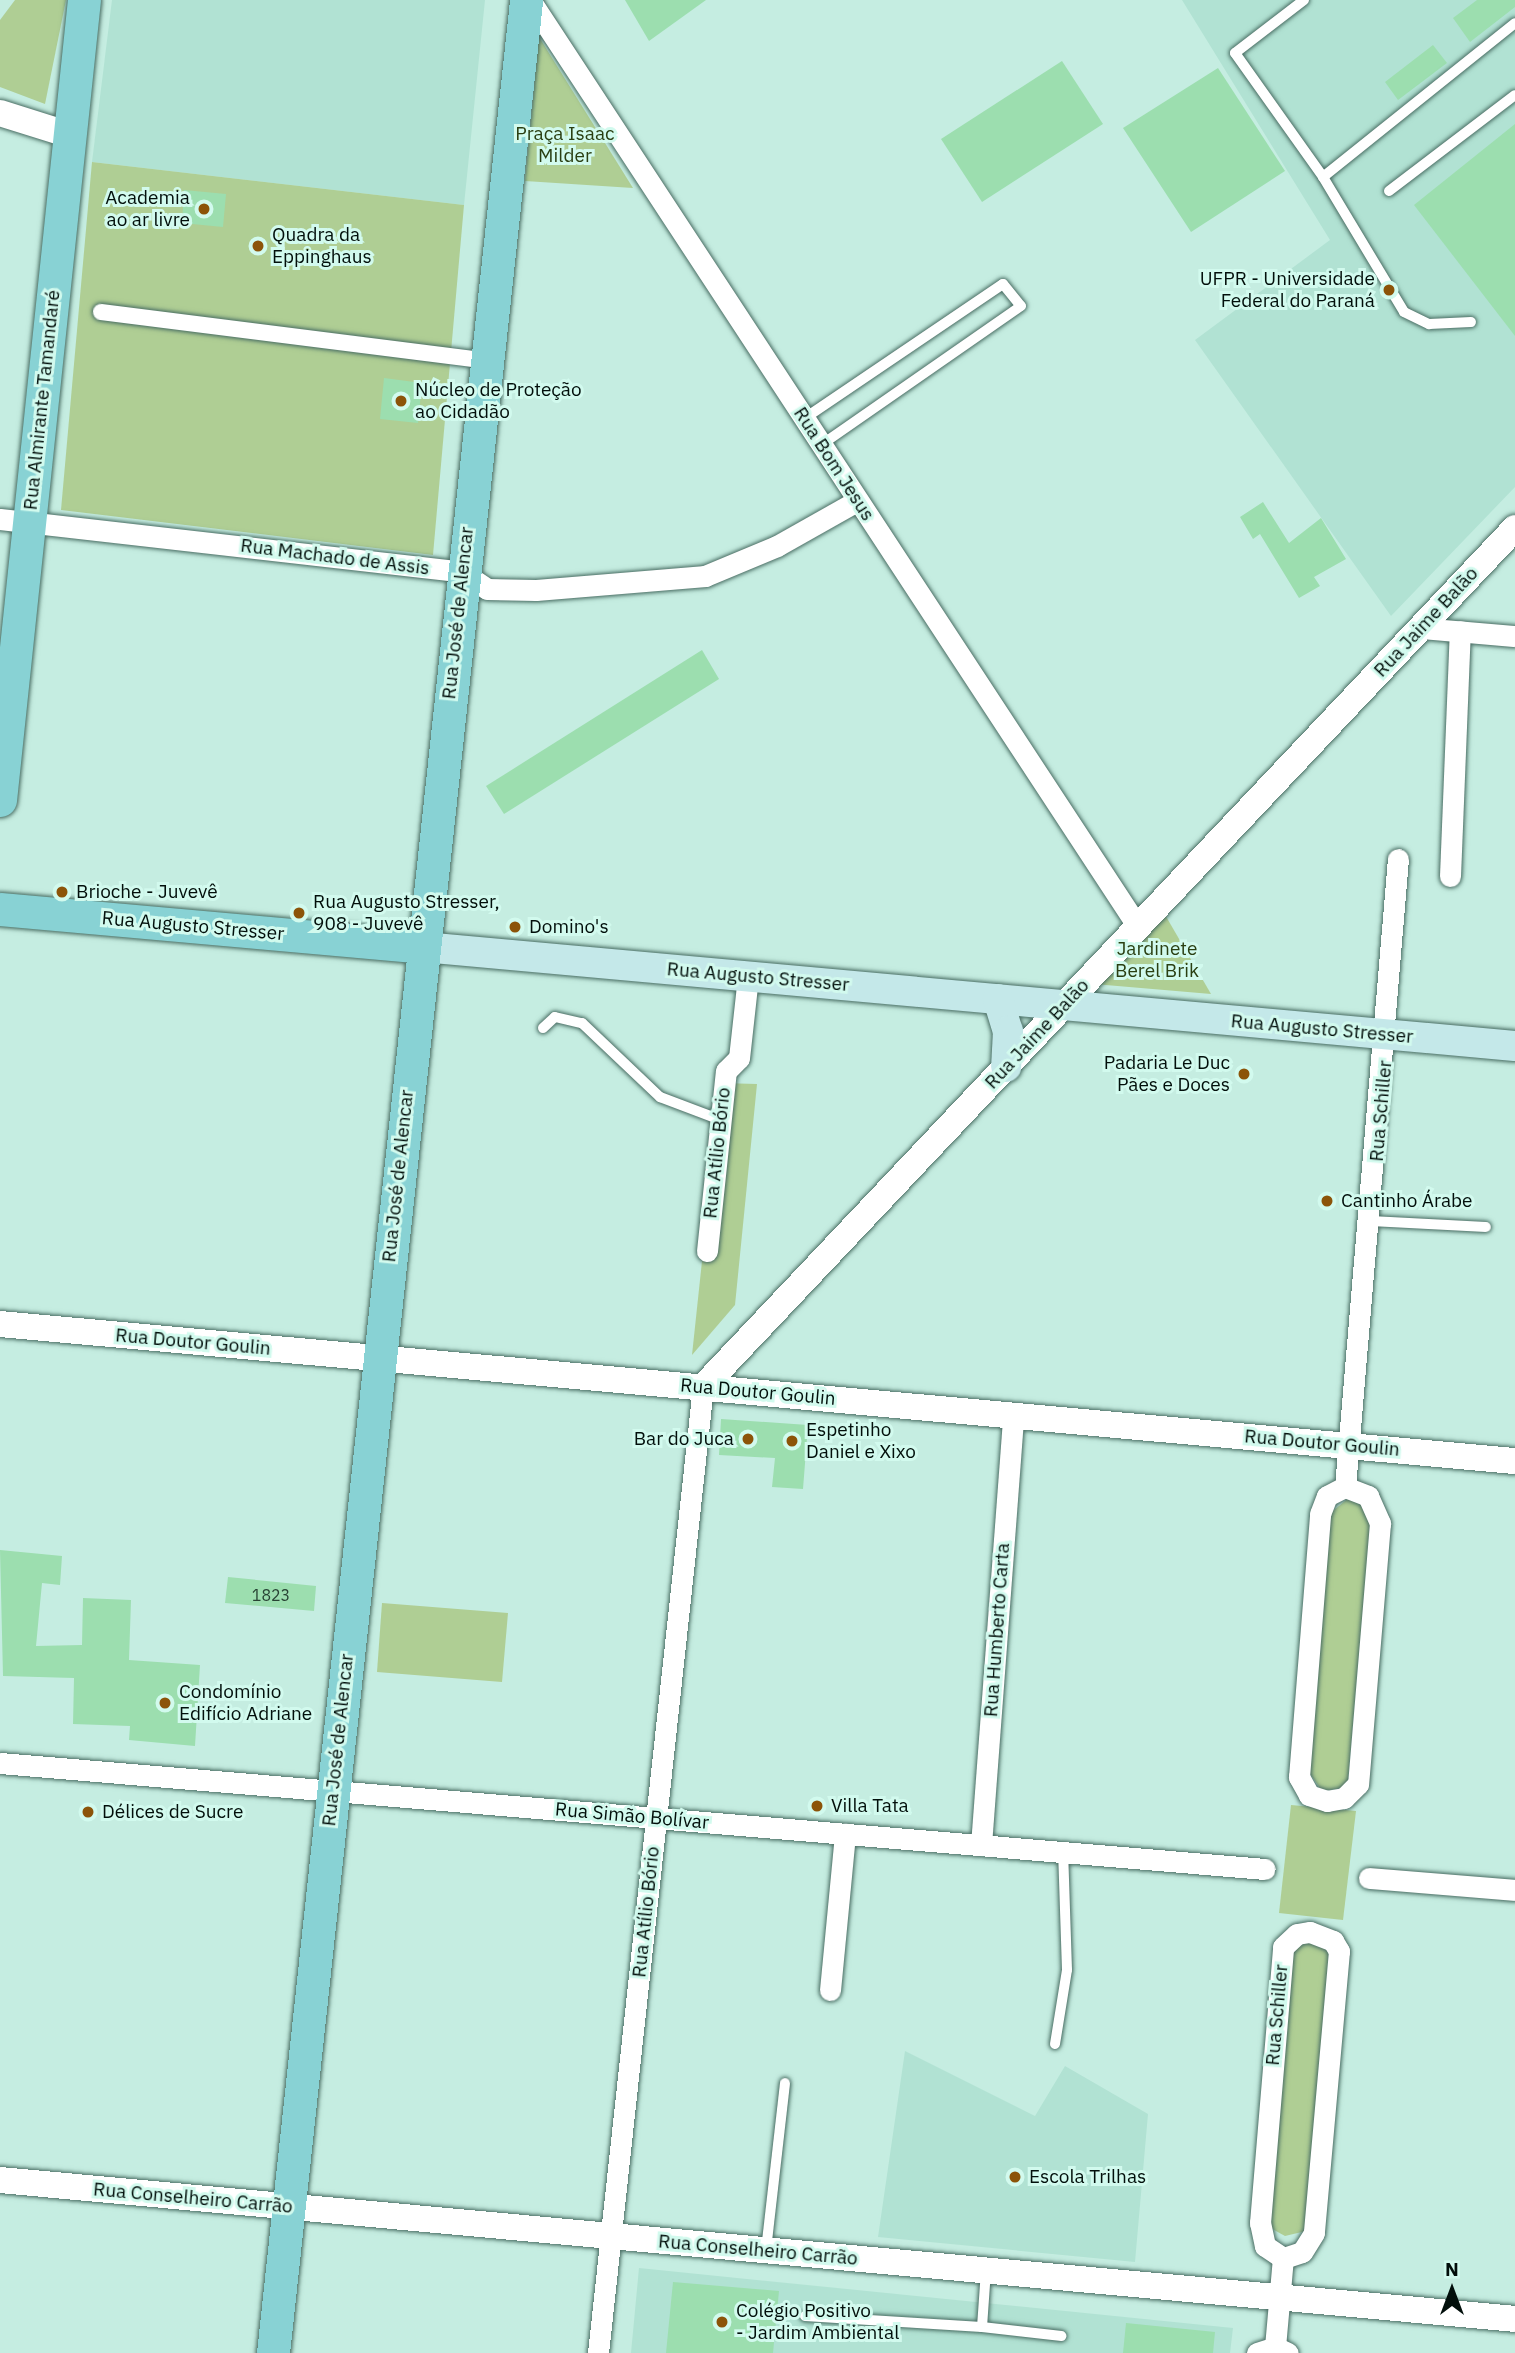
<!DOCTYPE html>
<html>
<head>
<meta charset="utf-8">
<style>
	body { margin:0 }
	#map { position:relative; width:1515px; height:2353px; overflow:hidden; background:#c5ede1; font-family:"IBM Plex Sans",sans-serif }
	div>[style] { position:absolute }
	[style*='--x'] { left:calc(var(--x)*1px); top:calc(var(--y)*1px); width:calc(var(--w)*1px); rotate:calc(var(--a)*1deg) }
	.built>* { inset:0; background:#b1e2d3 }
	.green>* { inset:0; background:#afce94 }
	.building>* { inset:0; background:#9cdeaf }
	.roads { filter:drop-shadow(0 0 2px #496d63) drop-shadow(0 0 2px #496d63) }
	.service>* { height:10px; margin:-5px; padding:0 5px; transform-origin:5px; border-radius:5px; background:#fff }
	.pedestrian>* { height:16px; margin:-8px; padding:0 8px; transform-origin:8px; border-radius:8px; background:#fff }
	.minor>* { height:21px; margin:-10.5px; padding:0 10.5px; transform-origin:10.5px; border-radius:10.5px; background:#fff }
	.tertiary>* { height:26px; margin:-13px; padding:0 13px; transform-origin:13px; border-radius:13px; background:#fff }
	.secondary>* { height:30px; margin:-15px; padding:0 15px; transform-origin:15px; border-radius:15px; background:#c4e8e9 }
	.primary>* { height:33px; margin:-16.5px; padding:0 16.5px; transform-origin:16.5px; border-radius:16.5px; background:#88d2d4 }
	.dots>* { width:19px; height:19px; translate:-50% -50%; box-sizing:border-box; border:4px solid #d2faee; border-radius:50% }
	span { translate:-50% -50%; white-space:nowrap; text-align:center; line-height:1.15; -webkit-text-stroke:6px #d2faee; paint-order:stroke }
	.number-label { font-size:16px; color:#284334 }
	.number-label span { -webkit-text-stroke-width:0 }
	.park-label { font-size:19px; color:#2a3f12 }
	.poi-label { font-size:19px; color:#020f0b }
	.right { translate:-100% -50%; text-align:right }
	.left { translate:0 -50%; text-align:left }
	.street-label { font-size:19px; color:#020f0b }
	.north { position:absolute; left:1417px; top:2255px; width:70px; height:70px; -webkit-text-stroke:5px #d2faee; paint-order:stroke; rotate:0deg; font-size:19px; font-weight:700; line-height:28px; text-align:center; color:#020f0b }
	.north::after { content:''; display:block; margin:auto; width:24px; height:32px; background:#020f0b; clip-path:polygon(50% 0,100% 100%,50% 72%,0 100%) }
</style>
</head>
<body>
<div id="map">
	<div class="built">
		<i style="clip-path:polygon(112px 0,485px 0,464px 205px,92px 162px)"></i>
		<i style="clip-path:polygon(1182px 0,1515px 0,1515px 487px,1391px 616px,1195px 340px,1330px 240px)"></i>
		<i style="clip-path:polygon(905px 2051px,1035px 2116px,1065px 2066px,1148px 2114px,1135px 2262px,878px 2237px)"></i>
		<i style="clip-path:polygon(639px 2268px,1233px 2328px,1230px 2353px,631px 2353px)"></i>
	</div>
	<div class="green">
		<i style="clip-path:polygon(15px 0,66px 0,45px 104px,0 87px,0 20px)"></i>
		<i style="clip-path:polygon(539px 37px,633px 188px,525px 181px)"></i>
		<i style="clip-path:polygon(92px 162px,464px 205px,433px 555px,61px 510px)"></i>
		<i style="clip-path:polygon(1164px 913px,1211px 994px,1094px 984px)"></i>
		<i style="clip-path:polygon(721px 1083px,757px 1084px,735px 1305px,692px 1355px)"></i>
		<i style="clip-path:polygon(1350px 1497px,1361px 1501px,1371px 1520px,1348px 1780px,1342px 1788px,1322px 1791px,1309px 1772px,1329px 1514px)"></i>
		<i style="clip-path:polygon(382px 1603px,508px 1613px,502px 1682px,377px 1672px)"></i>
		<i style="clip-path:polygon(1291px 1805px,1356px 1811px,1343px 1920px,1279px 1913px)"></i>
		<i style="clip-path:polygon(1303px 1940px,1329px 1949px,1306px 2231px,1285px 2236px,1267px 2226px,1288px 1951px)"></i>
	</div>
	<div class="building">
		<i style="clip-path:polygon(625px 0,706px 0,649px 41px)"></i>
		<i style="clip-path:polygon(1477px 0,1515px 0,1515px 7px,1470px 42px,1453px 18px)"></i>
		<i style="clip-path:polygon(1433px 45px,1447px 63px,1398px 100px,1385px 82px)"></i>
		<i style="clip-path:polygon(1062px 61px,1103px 124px,982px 202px,941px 139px)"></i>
		<i style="clip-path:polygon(1218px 68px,1285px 171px,1191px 232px,1123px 128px)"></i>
		<i style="clip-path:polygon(1515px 124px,1515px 336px,1414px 205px)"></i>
		<i style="clip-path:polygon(184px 190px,226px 194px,223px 227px,182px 223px)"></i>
		<i style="clip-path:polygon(384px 378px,422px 383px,418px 423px,380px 419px)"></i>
		<i style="clip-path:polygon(1263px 502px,1289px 543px,1321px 518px,1346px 559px,1314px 577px,1320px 586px,1299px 598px,1260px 534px,1253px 539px,1240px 517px)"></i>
		<i style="clip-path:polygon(702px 650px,719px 679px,504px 814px,486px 786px)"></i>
		<i style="clip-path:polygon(721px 1419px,808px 1425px,803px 1489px,772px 1487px,775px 1458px,719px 1455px)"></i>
		<i style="clip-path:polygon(0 1550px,62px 1556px,60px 1585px,42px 1583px,36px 1646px,82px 1645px,83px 1598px,131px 1600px,129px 1660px,200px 1665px,195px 1746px,129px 1740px,130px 1726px,73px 1724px,74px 1678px,3px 1676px)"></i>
		<i style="clip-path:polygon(228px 1577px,316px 1586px,314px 1611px,225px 1603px)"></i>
		<i style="clip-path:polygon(673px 2282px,779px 2291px,773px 2353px,666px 2353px)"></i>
		<i style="clip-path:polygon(1126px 2323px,1215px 2332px,1213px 2353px,1123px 2353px)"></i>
	</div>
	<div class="roads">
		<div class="service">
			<i style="--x:1304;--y:0;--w:87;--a:142.5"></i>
			<i style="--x:1235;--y:53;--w:152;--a:54.6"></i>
			<i style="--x:1323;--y:177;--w:157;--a:59"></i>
			<i style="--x:1404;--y:312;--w:28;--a:26"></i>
			<i style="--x:1429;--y:324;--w:42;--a:-2.7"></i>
			<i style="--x:1323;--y:177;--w:246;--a:-38.7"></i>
			<i style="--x:1389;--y:191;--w:158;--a:-37.3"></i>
			<i style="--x:805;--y:418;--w:239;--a:-34.1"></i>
			<i style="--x:1003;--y:284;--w:28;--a:51"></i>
			<i style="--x:1021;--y:306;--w:244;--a:145.2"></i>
			<i style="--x:543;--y:1028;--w:16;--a:-43"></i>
			<i style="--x:555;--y:1017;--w:28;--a:13"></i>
			<i style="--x:582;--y:1023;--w:108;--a:43.5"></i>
			<i style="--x:660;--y:1097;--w:65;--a:20.7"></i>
			<i style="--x:1371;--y:1221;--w:115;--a:3"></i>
			<i style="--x:1055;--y:2044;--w:75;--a:-80.8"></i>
			<i style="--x:1067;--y:1970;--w:118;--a:-91.9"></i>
			<i style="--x:766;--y:2250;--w:168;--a:-83.5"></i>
			<i style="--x:986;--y:2270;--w:57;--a:94"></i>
			<i style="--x:982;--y:2327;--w:80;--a:6.5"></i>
			<i style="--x:805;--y:2316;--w:177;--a:3.6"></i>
		</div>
		<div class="pedestrian">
			<i style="--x:101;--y:312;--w:389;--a:7.2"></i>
		</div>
		<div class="minor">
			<i style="--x:530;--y:0;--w:1109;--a:56.74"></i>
			<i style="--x:0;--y:519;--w:465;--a:6.5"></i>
			<i style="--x:462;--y:572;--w:30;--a:34"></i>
			<i style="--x:487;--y:589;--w:49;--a:1.2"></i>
			<i style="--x:536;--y:590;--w:170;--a:-4.7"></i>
			<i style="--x:705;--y:576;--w:78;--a:-22.6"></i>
			<i style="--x:777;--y:546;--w:92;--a:-29.4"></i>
			<i style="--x:1421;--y:628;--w:94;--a:4.9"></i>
			<i style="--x:1450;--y:876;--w:245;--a:-87.7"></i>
			<i style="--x:707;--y:1251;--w:181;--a:-84"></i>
			<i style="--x:726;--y:1071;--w:18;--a:-45"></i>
			<i style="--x:739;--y:1058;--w:82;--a:-83.7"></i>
			<i style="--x:1345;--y:1487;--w:25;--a:21"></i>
			<i style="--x:1368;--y:1496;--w:30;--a:66"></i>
			<i style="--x:1380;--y:1523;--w:262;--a:94.8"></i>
			<i style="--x:1358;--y:1784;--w:20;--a:135"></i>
			<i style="--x:1344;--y:1798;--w:17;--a:170"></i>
			<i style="--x:1327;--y:1801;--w:19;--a:-162"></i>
			<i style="--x:1309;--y:1795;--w:21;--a:-119"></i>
			<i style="--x:1299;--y:1777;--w:264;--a:-85.4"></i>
			<i style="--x:1320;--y:1514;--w:19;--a:-69"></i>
			<i style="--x:1327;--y:1496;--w:20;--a:-27"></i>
			<i style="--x:1345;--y:1487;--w:630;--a:-85.18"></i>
			<i style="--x:0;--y:1763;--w:1269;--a:4.79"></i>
			<i style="--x:981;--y:1845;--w:430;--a:-85.7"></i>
			<i style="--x:1369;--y:1878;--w:146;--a:4.7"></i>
			<i style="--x:1310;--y:1932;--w:25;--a:21"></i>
			<i style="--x:1333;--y:1941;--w:12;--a:59"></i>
			<i style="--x:1339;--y:1951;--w:283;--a:95.1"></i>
			<i style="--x:1314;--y:2233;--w:22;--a:122"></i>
			<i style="--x:1302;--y:2252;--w:20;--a:162"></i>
			<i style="--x:1283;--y:2258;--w:22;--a:-146"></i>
			<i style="--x:1265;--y:2246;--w:24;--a:-102"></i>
			<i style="--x:1260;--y:2223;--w:277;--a:-85.2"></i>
			<i style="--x:1283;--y:1947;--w:19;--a:-43"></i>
			<i style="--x:1297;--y:1934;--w:13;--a:-9"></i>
			<i style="--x:830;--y:1990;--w:157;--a:-84.5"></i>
			<i style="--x:1275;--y:2347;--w:89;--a:-84.9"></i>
			<i style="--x:598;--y:2353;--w:972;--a:-83.8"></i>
			<i style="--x:1257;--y:2353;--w:19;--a:-18"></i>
			<i style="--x:1275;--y:2347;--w:14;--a:25"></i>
		</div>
		<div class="tertiary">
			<i style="--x:0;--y:113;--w:73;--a:17.4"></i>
			<i style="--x:0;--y:1324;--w:1521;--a:5.17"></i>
			<i style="--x:703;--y:1387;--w:1182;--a:-46.61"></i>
			<i style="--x:0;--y:2180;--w:1521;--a:5.24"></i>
		</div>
		<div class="secondary">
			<i style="--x:423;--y:947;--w:1096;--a:5.18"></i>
			<i style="--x:998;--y:999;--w:34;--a:73"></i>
			<i style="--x:1008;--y:1031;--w:36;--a:93"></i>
		</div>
		<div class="primary">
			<i style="--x:0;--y:800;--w:804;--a:-84.01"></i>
			<i style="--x:0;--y:909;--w:425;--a:5.1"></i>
			<i style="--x:273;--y:2353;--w:2367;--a:-83.86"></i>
		</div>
	</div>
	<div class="dots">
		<i style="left:204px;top:209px;background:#8c5409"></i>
		<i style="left:258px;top:246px;background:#8c5409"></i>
		<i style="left:1389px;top:290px;background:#8c5409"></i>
		<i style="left:401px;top:401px;background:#8c5409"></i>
		<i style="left:62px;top:892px;background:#8c5409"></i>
		<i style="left:299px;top:913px;background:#8c5409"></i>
		<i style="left:515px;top:927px;background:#8c5409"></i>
		<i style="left:1244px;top:1074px;background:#8c5409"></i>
		<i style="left:1327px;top:1201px;background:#8c5409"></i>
		<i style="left:748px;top:1439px;background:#8c5409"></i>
		<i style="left:792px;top:1441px;background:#8c5409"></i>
		<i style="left:165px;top:1703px;background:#8c5409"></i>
		<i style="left:817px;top:1806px;background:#8c5409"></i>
		<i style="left:88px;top:1812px;background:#8c5409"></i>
		<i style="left:1015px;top:2177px;background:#8c5409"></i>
		<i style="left:722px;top:2322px;background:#8c5409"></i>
	</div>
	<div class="number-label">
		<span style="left:271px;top:1595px">1823</span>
	</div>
	<div class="park-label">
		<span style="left:565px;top:145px">Praça Isaac<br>Milder</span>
		<span style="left:1157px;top:960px">Jardinete<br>Berel Brik</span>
	</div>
	<div class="poi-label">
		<span class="right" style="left:190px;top:209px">Academia<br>ao ar livre</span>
		<span class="left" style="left:272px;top:246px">Quadra da<br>Eppinghaus</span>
		<span class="right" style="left:1375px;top:290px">UFPR - Universidade<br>Federal do Paraná</span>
		<span class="left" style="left:415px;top:401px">Núcleo de Proteção<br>ao Cidadão</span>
		<span class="left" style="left:76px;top:892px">Brioche - Juvevê</span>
		<span class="left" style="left:313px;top:913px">Rua Augusto Stresser,<br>908 - Juvevê</span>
		<span class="left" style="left:529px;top:927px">Domino's</span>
		<span class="right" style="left:1230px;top:1074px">Padaria Le Duc<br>Pães e Doces</span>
		<span class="left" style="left:1341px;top:1201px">Cantinho Árabe</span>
		<span class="left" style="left:806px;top:1441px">Espetinho<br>Daniel e Xixo</span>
		<span class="right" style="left:734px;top:1439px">Bar do Juca</span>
		<span class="left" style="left:179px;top:1703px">Condomínio<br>Edifício Adriane</span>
		<span class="left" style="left:831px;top:1806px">Villa Tata</span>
		<span class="left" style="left:102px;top:1812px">Délices de Sucre</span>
		<span class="left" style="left:1029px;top:2177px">Escola Trilhas</span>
		<span class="left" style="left:736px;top:2322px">Colégio Positivo<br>- Jardim Ambiental</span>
	</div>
	<div class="street-label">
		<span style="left:42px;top:400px;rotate:-84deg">Rua Almirante Tamandaré</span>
		<span style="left:834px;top:464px;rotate:57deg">Rua Bom Jesus</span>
		<span style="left:335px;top:557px;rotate:7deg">Rua Machado de Assis</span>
		<span style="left:458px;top:613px;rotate:-84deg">Rua José de Alencar</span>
		<span style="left:1426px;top:622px;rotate:-47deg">Rua Jaime Balão</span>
		<span style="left:193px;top:926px;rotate:5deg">Rua Augusto Stresser</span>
		<span style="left:758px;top:977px;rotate:5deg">Rua Augusto Stresser</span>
		<span style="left:1322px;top:1029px;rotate:5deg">Rua Augusto Stresser</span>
		<span style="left:1037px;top:1034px;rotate:-47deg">Rua Jaime Balão</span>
		<span style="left:1381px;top:1111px;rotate:-85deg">Rua Schiller</span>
		<span style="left:717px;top:1153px;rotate:-84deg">Rua Atílio Bório</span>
		<span style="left:398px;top:1176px;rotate:-84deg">Rua José de Alencar</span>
		<span style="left:193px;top:1342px;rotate:5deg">Rua Doutor Goulin</span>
		<span style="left:758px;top:1392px;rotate:5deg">Rua Doutor Goulin</span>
		<span style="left:1322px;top:1443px;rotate:5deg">Rua Doutor Goulin</span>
		<span style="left:997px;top:1630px;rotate:-86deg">Rua Humberto Carta</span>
		<span style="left:338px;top:1740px;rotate:-84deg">Rua José de Alencar</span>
		<span style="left:632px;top:1816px;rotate:5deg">Rua Simão Bolívar</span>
		<span style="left:646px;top:1912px;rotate:-84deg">Rua Atílio Bório</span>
		<span style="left:1277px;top:2015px;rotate:-85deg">Rua Schiller</span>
		<span style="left:193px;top:2198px;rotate:5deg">Rua Conselheiro Carrão</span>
		<span style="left:758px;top:2250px;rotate:5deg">Rua Conselheiro Carrão</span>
	</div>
	<div class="north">N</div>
</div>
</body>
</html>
